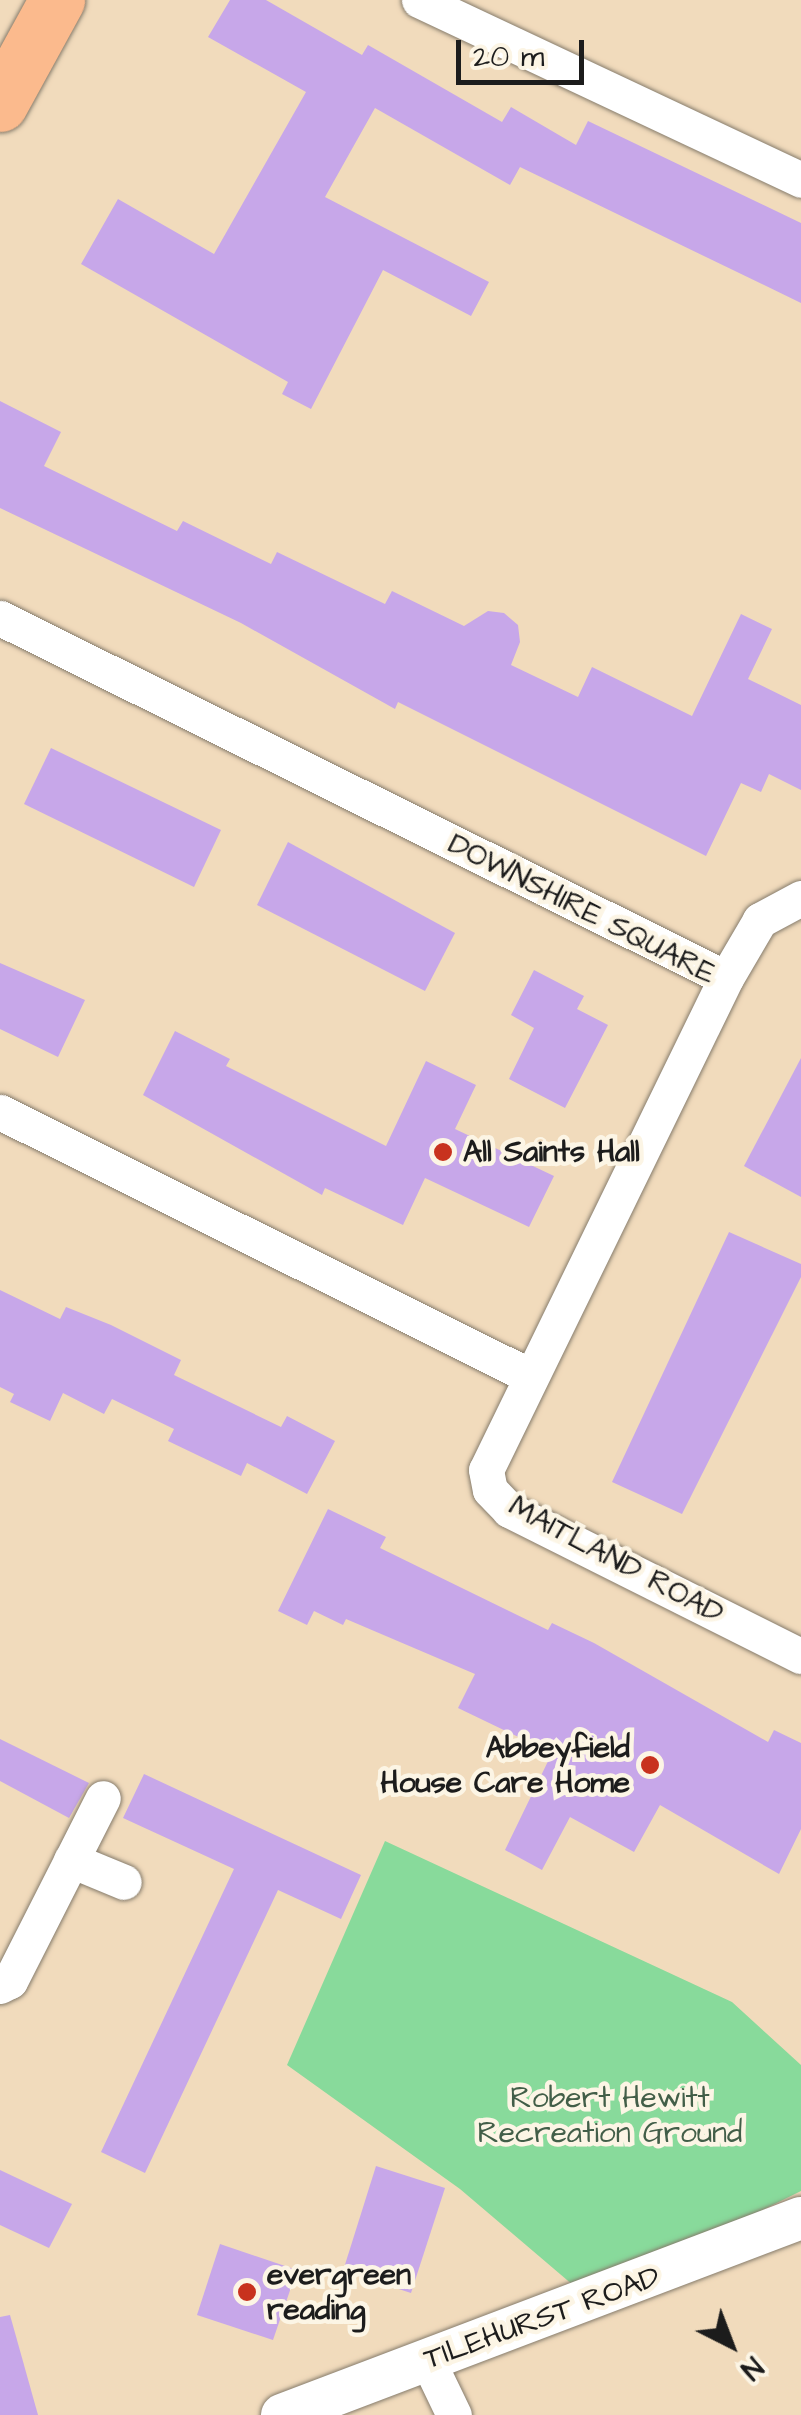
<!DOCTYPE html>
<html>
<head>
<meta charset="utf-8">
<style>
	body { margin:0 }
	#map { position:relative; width:801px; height:2415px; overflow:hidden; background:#f1dbbc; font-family:"Architects Daughter",sans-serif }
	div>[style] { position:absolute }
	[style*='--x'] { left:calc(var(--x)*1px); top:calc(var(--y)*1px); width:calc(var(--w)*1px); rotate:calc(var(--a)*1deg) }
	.green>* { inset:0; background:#88da9b }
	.building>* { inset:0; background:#c7a7e9 }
	.roads { filter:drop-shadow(0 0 2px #867c6c) drop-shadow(0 0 2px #867c6c) }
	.minor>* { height:35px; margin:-17.5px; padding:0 17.5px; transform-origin:17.5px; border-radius:17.5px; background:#fff }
	.tertiary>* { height:42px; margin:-21px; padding:0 21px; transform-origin:21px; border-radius:21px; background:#fff }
	.primary>* { height:55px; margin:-27.5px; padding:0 27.5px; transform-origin:27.5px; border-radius:27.5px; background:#fbba8d }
	.dots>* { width:28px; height:28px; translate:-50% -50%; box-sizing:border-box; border:5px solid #fcf5e5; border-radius:50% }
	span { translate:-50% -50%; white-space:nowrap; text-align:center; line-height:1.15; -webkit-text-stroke:9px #fcf5e5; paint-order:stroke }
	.street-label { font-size:30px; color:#1c1c1c }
	.poi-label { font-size:30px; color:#1c1c1c; font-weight:700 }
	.left { translate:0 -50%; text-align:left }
	.right { translate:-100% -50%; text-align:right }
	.park-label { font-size:30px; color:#425e48 }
	.north { position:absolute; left:681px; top:2295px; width:100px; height:100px; -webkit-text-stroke:8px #fcf5e5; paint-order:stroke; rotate:138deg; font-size:28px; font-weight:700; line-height:40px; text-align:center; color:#1c1c1c }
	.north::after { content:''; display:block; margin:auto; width:35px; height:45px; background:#1c1c1c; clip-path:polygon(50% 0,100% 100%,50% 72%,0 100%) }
	.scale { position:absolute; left:456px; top:40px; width:128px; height:45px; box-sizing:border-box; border:5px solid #1c1c1c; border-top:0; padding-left:12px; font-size:30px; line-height:35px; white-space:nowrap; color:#1c1c1c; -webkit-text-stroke:8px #fcf5e5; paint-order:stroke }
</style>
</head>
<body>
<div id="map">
	<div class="green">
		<i style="clip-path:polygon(385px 1841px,732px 2002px,801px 2065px,801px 2191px,587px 2297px,460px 2189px,287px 2065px)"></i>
	</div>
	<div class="building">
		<i style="clip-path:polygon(230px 0,266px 0,362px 55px,368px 45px,502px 122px,511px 107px,576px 145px,588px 121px,801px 223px,801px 303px,520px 167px,510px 185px,375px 108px,325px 197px,489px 282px,471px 316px,383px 270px,311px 409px,282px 394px,288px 382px,81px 264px,118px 199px,214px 254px,306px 92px,208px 37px)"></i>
		<i style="clip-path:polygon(0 401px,61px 432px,44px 466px,177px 531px,183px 521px,271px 564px,277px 552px,385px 604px,392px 591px,464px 626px,488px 611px,504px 613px,518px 625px,520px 642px,511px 665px,578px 697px,592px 667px,692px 716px,741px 614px,772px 629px,748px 679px,801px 705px,801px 790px,769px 774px,761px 792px,741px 783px,706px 856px,398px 702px,395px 709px,241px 623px,0 508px)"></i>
		<i style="clip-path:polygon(51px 748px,221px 830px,194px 887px,24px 804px)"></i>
		<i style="clip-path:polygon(288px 842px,455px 933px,425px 991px,257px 905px)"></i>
		<i style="clip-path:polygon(0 963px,85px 1000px,58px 1057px,0 1029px)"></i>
		<i style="clip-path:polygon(534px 970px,584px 996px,577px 1009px,608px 1025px,565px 1108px,509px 1079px,534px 1028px,511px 1015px)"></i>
		<i style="clip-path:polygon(175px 1031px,230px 1059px,226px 1066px,386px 1146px,426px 1061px,476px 1085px,455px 1129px,554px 1176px,529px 1227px,425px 1178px,403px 1225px,325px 1188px,322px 1195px,143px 1095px)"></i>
		<i style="clip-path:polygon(801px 1058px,801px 1197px,744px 1166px)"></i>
		<i style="clip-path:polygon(729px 1232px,801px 1264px,801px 1277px,682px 1514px,612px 1482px)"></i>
		<i style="clip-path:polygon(0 1290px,60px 1319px,66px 1307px,111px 1325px,181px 1360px,174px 1375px,281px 1427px,287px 1416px,335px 1441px,307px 1494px,247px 1463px,241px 1476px,168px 1441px,174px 1429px,112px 1399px,104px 1414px,63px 1393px,50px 1421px,10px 1402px,14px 1394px,0 1387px)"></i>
		<i style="clip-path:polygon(328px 1509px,386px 1537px,380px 1548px,548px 1630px,552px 1623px,594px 1643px,768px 1742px,774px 1730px,801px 1743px,801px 1829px,779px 1874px,660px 1805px,634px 1852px,570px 1817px,542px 1870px,505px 1850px,552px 1753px,458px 1708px,475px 1674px,346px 1619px,343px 1625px,314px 1611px,307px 1625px,278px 1611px)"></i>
		<i style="clip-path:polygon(0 1739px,89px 1783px,69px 1818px,0 1781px)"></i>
		<i style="clip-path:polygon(144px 1774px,361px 1875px,341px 1919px,278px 1890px,145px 2173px,101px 2152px,234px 1869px,123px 1818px)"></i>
		<i style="clip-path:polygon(376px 2166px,445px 2188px,411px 2293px,343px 2271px)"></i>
		<i style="clip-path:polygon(0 2170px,72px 2204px,49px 2248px,0 2225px)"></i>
		<i style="clip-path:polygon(220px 2244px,297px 2270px,273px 2340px,197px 2315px)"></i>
		<i style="clip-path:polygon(10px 2315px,38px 2415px,0 2415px,0 2317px)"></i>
	</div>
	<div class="roads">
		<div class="minor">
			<i style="--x:419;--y:0;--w:422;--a:25.2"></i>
			<i style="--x:0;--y:618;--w:810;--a:26.38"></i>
			<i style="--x:801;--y:898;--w:47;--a:151.8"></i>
			<i style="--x:760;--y:920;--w:67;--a:120.4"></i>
			<i style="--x:726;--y:978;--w:547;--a:116"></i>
			<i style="--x:486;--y:1470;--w:20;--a:79"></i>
			<i style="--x:490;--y:1490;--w:28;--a:46"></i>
			<i style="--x:509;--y:1510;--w:326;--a:26.6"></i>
			<i style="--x:0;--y:1112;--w:592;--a:26.48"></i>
			<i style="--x:71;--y:1860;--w:57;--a:22.5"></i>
			<i style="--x:0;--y:1986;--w:11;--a:-27"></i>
			<i style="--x:10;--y:1981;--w:205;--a:-63.1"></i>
			<i style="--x:427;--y:2359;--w:62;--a:64.3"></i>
		</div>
		<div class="tertiary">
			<i style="--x:282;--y:2415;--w:555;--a:-20.79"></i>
		</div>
		<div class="primary">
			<i style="--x:0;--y:104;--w:119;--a:-61.3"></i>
		</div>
	</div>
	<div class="dots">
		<i style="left:443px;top:1152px;background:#c8321e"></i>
		<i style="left:650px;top:1765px;background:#c8321e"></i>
		<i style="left:247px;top:2292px;background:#c8321e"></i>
	</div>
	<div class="street-label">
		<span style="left:582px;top:909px;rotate:27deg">DOWNSHIRE SQUARE</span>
		<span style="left:616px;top:1560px;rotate:28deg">MAITLAND ROAD</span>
		<span style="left:542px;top:2318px;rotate:-20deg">TILEHURST ROAD</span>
	</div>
	<div class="poi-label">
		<span class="left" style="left:463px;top:1152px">All Saints Hall</span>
		<span class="right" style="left:630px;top:1765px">Abbeyfield<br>House Care Home</span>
		<span class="left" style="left:267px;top:2292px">evergreen<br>reading</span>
	</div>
	<div class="park-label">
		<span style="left:610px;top:2115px">Robert Hewitt<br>Recreation Ground</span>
	</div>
	<div class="north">N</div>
	<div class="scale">20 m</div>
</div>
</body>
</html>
